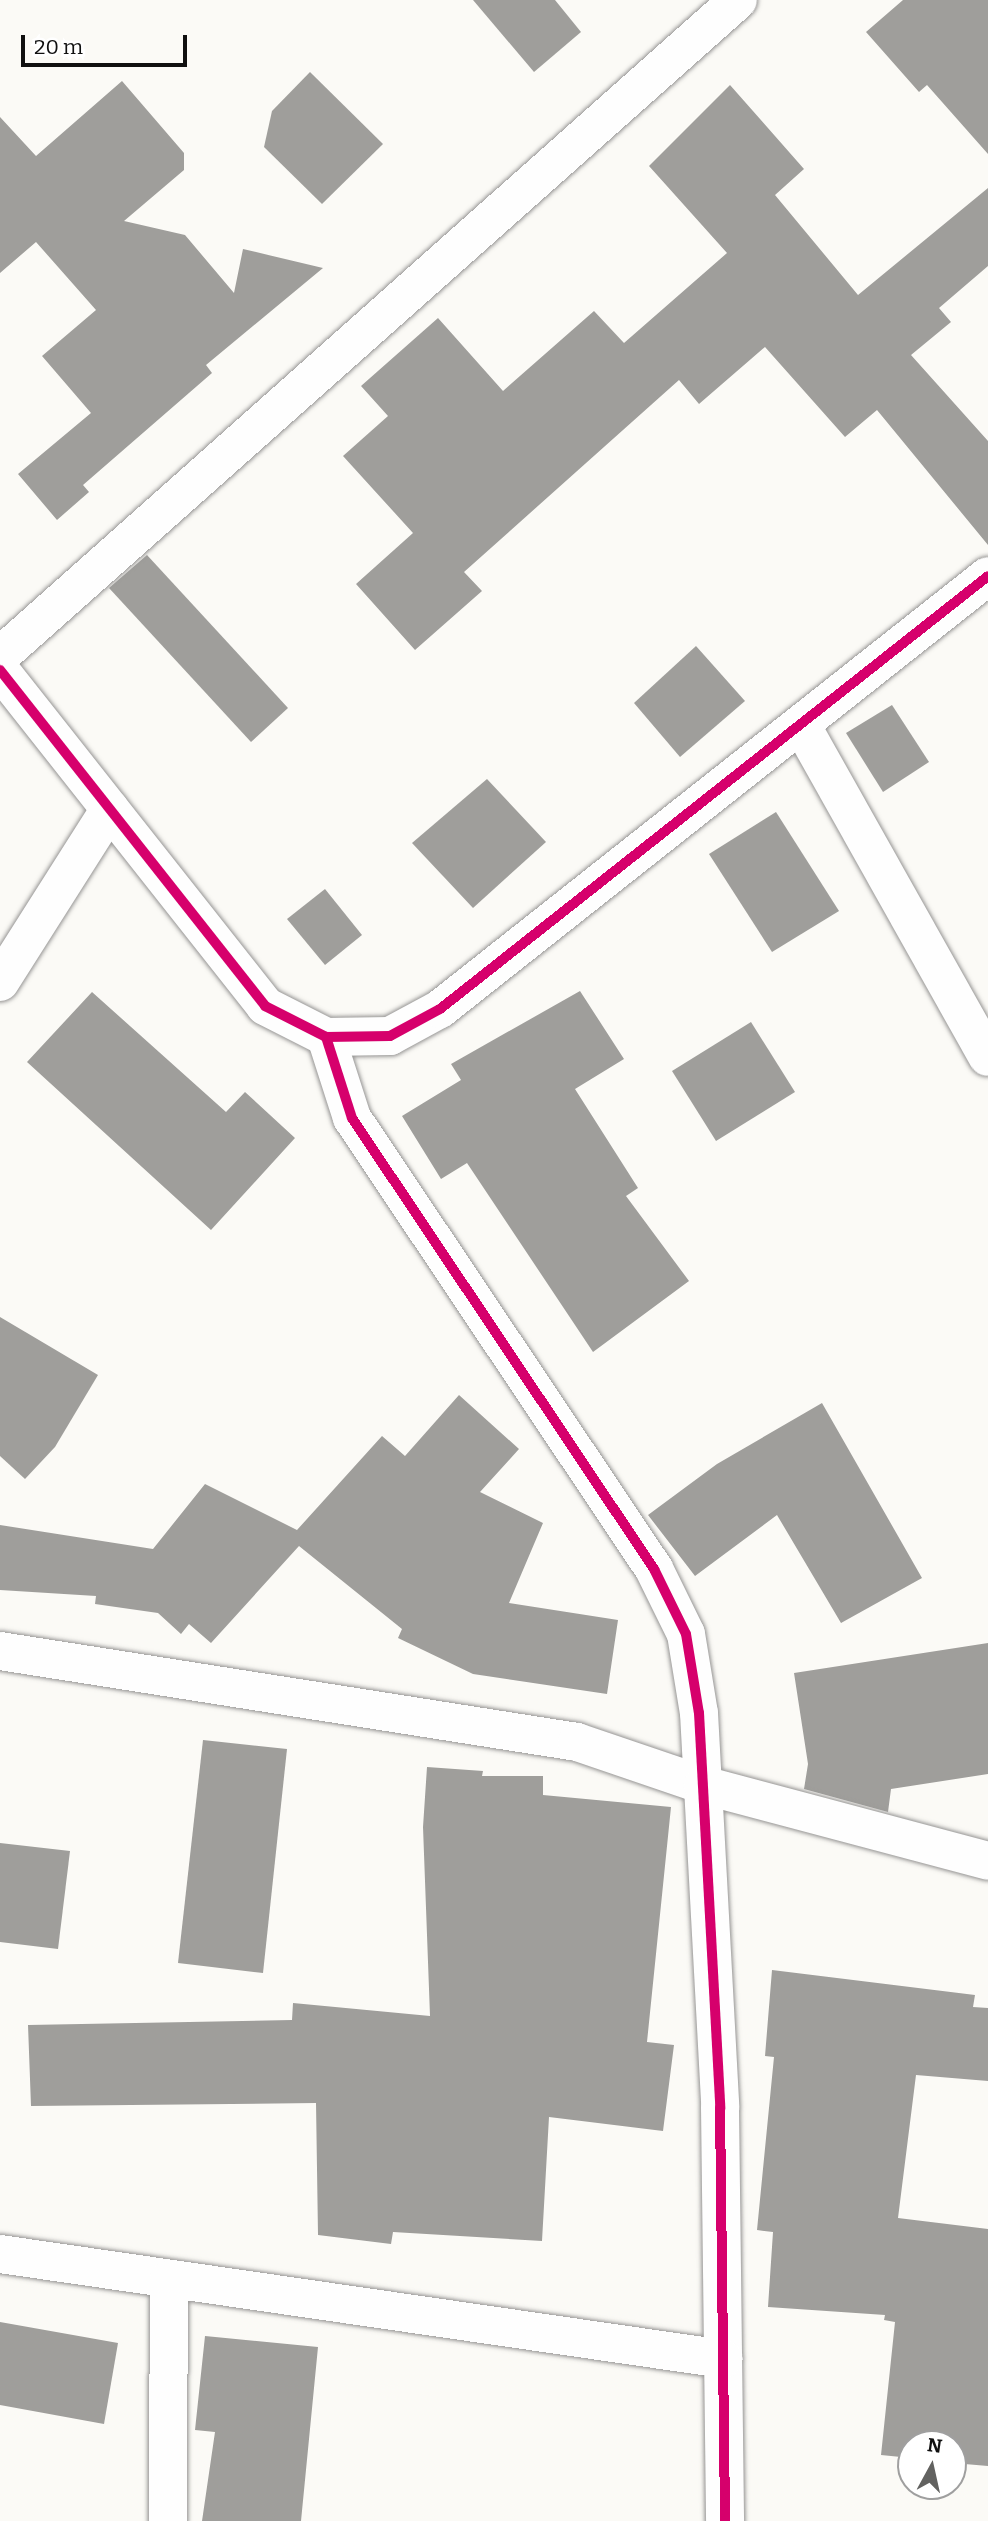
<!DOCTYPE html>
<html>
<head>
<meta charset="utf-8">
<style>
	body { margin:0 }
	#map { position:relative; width:988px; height:2521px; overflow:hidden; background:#fbfaf6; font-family:Bitter,serif }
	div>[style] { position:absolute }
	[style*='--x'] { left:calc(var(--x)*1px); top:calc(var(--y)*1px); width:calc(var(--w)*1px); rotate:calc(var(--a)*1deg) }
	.building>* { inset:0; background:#9f9e9b }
	.roads { filter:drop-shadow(0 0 2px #969594) drop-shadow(0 0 2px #969594) }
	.minor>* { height:38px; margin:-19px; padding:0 19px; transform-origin:19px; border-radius:19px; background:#fefefe }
	.tertiary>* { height:38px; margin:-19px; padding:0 19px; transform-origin:19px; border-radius:19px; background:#fefefe }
	.cycleway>* { height:10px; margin:-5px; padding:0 5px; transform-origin:5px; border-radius:5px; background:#d6006c }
	span { translate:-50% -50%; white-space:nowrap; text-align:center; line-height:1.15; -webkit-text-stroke:7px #fff; paint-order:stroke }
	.north { position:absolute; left:897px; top:2430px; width:70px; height:70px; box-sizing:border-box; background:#fff; border:2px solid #9f9f9f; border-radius:50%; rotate:8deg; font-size:19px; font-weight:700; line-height:28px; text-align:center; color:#101010 }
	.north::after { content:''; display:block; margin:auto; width:24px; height:32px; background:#626260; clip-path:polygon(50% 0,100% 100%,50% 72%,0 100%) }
	.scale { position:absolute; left:21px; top:35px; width:166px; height:32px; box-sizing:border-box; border:4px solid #101010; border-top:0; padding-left:9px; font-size:21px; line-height:24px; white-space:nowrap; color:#101010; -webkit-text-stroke:5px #fff; paint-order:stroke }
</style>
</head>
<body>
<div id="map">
	<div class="building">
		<i style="clip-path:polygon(473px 0,555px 0,581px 32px,534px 72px)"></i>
		<i style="clip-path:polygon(903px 0,988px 0,988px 154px,927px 85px,919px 92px,866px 32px)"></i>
		<i style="clip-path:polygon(310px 72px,383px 144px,322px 204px,264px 147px,272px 111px)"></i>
		<i style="clip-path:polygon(122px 81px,184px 153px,184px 170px,124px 221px,185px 235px,234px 293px,243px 249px,323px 268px,206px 365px,212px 373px,83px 485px,89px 492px,57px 520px,18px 474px,91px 413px,42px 356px,96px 310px,36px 242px,0 273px,0 117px,36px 156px)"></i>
		<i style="clip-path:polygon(730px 85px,804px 169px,775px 195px,858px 295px,988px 188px,988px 266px,939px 308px,951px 322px,911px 355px,988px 441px,988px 545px,877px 410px,845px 437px,765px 347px,699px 404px,679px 380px,464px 572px,482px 591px,415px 650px,356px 584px,413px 533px,343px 456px,388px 416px,361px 386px,438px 318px,503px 391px,594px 311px,624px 343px,727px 253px,649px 166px)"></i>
		<i style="clip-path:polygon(147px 555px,288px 708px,251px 742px,109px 588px)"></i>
		<i style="clip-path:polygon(696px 646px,745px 701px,680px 757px,634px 703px)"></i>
		<i style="clip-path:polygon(892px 705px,929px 762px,883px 792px,846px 733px)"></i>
		<i style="clip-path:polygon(487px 779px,546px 842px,473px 908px,412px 843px)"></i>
		<i style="clip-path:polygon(776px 812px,839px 911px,772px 952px,709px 854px)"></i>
		<i style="clip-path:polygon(325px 889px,362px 935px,325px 965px,287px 919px)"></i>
		<i style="clip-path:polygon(580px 991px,624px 1059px,575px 1089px,638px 1188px,626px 1196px,689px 1281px,593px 1352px,467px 1163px,441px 1179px,402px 1116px,461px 1080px,451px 1064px)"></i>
		<i style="clip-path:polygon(92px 992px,226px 1112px,245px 1092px,295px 1138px,211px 1230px,27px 1062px)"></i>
		<i style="clip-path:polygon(751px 1022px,795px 1092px,716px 1141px,672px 1071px)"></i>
		<i style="clip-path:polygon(0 1317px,98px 1375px,55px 1447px,25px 1479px,0 1456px)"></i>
		<i style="clip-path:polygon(459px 1395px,519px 1449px,480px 1492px,543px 1523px,509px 1603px,618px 1620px,607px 1694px,473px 1674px,398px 1638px,402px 1629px,299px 1546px,211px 1643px,189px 1624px,181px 1634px,158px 1613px,95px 1604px,96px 1596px,0 1590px,0 1525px,153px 1549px,205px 1484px,297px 1530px,382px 1436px,405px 1456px)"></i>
		<i style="clip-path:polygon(822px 1403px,922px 1578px,841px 1623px,777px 1515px,695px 1576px,648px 1515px,717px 1464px)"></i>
		<i style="clip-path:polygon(988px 1643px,988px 1774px,891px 1789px,888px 1812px,804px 1789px,808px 1764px,794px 1673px)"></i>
		<i style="clip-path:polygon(203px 1740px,287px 1749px,263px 1973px,178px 1963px)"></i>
		<i style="clip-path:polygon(427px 1767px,483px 1771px,482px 1776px,543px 1776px,543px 1795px,671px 1807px,647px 2042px,674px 2045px,663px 2131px,549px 2117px,542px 2241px,393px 2232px,391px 2244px,318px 2235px,316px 2103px,31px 2106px,28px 2025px,292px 2020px,293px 2003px,430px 2016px,423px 1827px)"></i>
		<i style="clip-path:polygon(0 1843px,70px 1851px,58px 1949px,0 1942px)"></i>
		<i style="clip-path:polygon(772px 1970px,975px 1995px,973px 2007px,988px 2008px,988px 2081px,916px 2075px,898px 2218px,988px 2229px,988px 2466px,953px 2463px,953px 2444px,911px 2444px,911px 2458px,881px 2455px,895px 2322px,884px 2320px,885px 2315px,768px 2307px,773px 2232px,757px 2230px,774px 2057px,765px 2056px)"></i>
		<i style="clip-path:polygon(0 2322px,118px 2343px,104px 2424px,0 2405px)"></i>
		<i style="clip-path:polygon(205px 2336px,318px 2347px,301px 2521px,202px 2521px,215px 2432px,195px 2430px)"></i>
	</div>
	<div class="roads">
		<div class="minor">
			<i style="--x:0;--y:656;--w:987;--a:-41.63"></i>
			<i style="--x:803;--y:728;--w:377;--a:60.7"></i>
			<i style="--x:0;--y:982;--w:205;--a:-57.6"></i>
			<i style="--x:326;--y:1037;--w:85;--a:72.2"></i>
			<i style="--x:352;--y:1118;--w:543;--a:56.19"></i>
			<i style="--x:654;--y:1569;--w:72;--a:63.8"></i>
			<i style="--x:686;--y:1634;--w:80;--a:80.7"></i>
			<i style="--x:699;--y:1713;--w:395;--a:86.9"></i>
			<i style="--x:720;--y:2107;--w:414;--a:89.3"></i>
			<i style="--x:0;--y:1651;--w:584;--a:8.96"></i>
			<i style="--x:577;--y:1742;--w:133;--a:18.8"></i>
			<i style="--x:703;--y:1785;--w:295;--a:14.9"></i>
			<i style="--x:0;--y:2254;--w:731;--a:8.26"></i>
			<i style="--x:168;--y:2521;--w:241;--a:-89.8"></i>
		</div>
		<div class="tertiary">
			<i style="--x:0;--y:670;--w:428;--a:51.7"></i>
			<i style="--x:265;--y:1006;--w:68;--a:26.9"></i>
			<i style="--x:326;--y:1037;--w:64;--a:-0.9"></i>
			<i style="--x:390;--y:1036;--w:57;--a:-28.4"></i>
			<i style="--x:440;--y:1009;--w:698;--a:-38.31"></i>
		</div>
	</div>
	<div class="cycleway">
		<i style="--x:0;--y:670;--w:428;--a:51.7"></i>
		<i style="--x:265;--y:1006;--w:68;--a:26.9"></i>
		<i style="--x:326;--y:1037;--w:64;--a:-0.9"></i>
		<i style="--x:390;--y:1036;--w:57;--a:-28.4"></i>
		<i style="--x:440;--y:1009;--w:698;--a:-38.31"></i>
		<i style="--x:326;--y:1037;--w:85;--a:72.2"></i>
		<i style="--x:352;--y:1118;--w:543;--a:56.19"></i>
		<i style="--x:654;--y:1569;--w:72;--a:63.8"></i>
		<i style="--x:686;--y:1634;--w:80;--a:80.7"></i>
		<i style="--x:699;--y:1713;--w:395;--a:86.9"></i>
		<i style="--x:720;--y:2107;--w:414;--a:89.3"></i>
	</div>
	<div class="north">N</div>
	<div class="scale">20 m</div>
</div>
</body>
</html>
